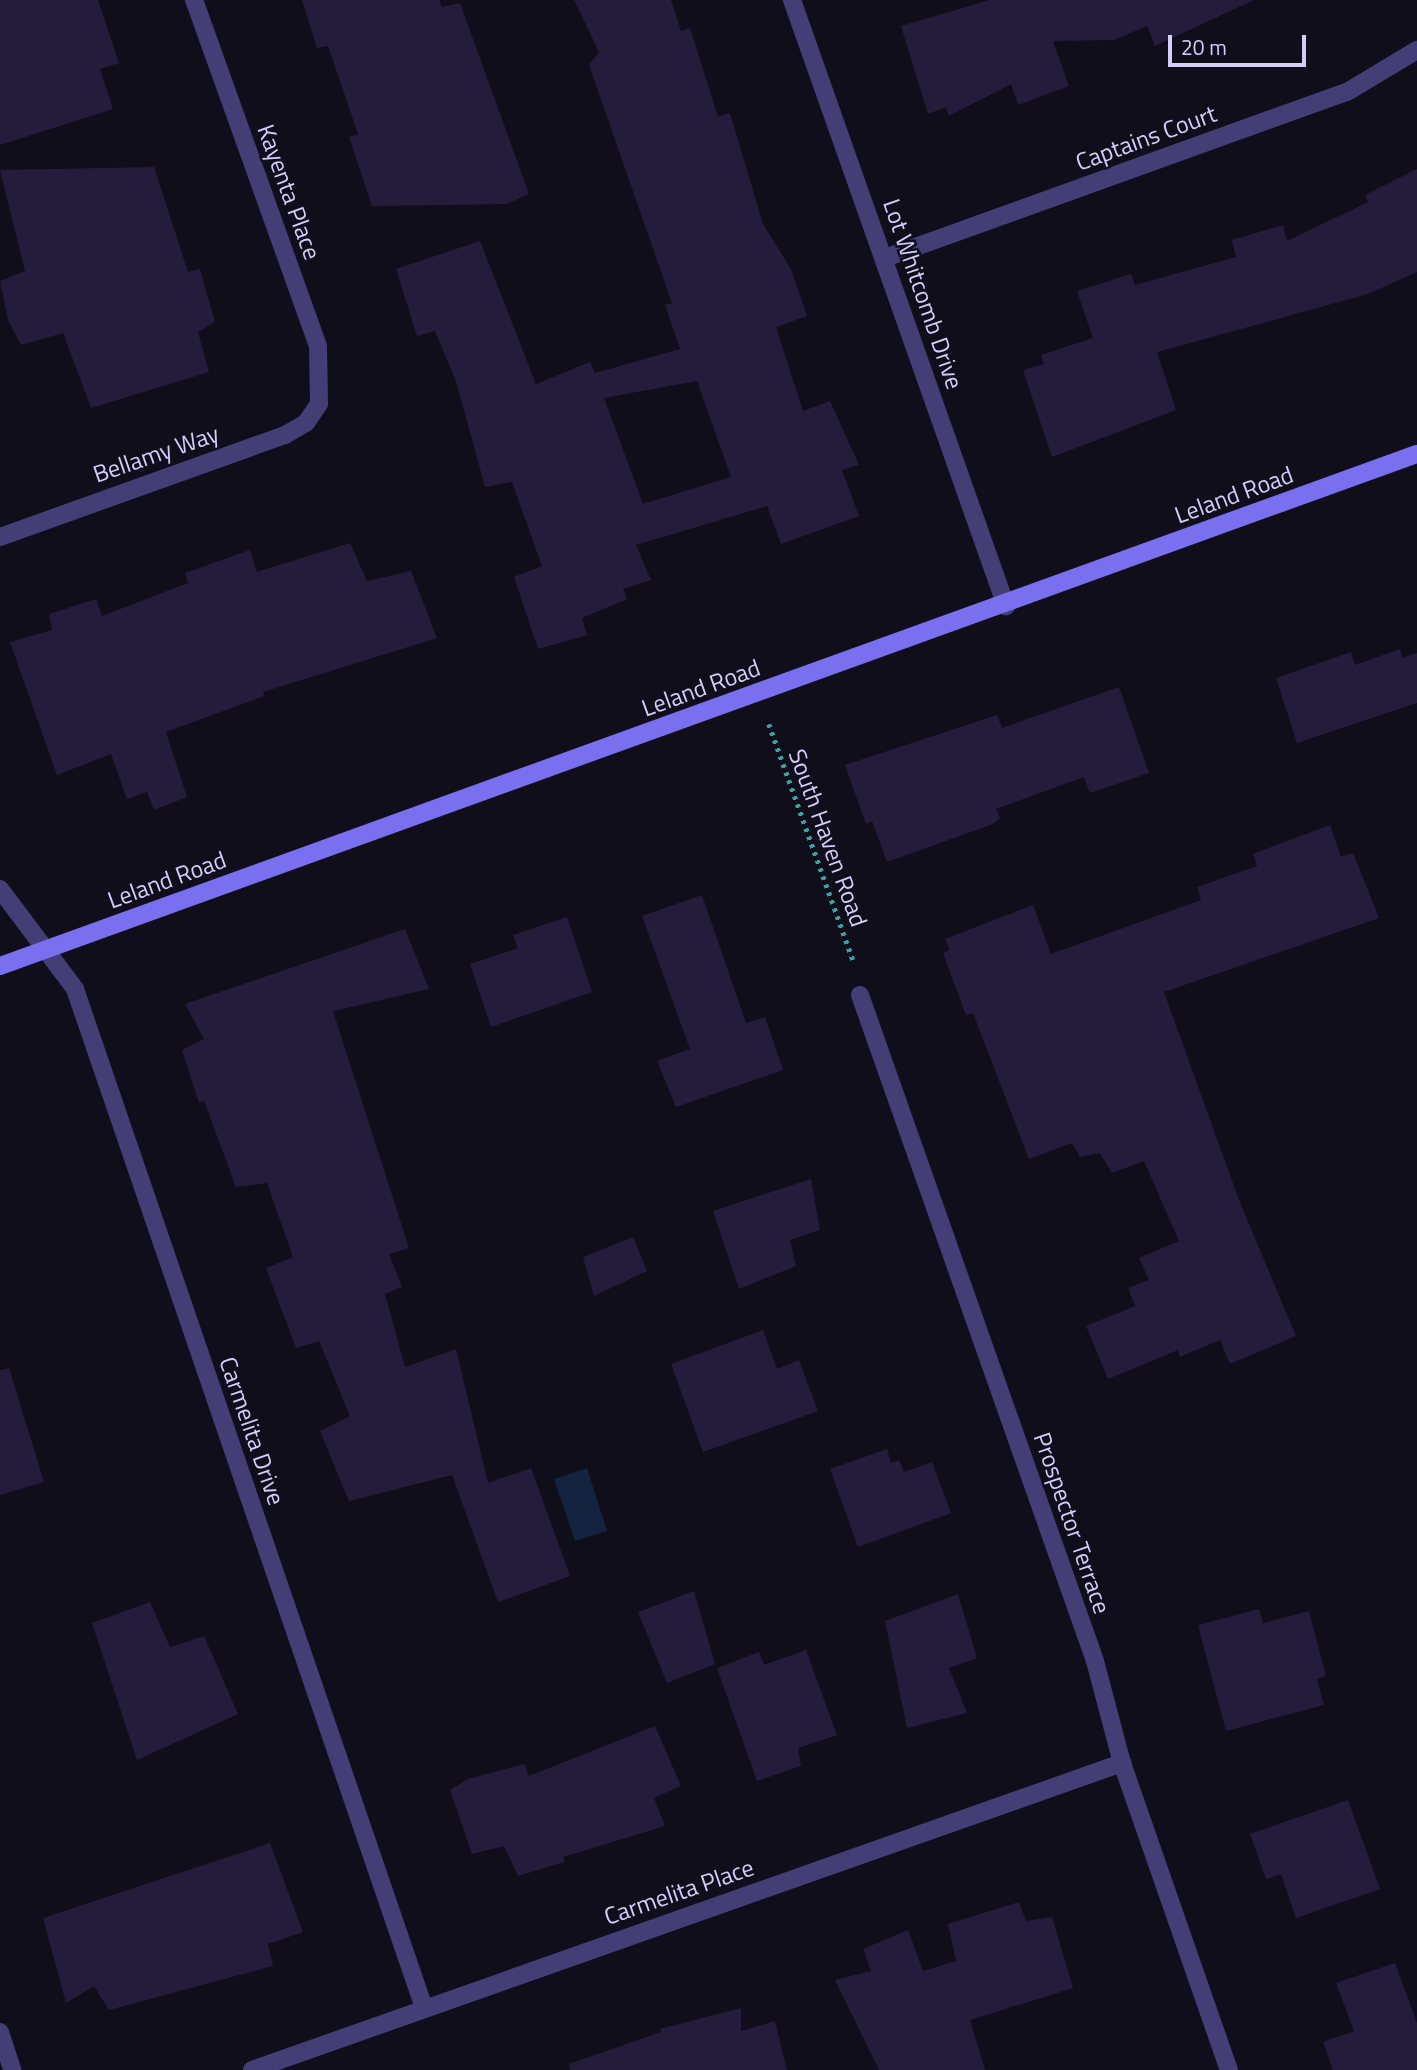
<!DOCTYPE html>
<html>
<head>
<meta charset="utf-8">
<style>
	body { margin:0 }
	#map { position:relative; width:1417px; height:2070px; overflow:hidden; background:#110e1c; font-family:"Titillium Web",sans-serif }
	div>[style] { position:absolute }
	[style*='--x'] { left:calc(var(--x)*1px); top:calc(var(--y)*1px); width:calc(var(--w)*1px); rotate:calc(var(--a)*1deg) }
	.water>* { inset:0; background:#132340 }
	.building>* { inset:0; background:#241c3b }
	.path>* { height:4.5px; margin-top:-2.25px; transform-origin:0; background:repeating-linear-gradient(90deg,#3aa2a1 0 3.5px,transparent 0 8.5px) }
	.street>* { height:18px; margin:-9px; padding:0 9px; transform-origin:9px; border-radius:9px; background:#433e76 }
	.secondary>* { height:18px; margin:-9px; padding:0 9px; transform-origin:9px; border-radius:9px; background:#7a70ef }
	span { translate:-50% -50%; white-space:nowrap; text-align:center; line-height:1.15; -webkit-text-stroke:5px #110e1c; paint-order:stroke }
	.street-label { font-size:24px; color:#d6cefa }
	.scale { position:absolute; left:1168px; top:35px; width:138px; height:32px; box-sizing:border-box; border:4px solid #d6cefa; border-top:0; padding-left:9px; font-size:21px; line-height:24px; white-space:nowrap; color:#d6cefa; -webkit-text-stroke:5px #110e1c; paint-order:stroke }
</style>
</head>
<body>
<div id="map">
	<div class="water">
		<i style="clip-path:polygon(587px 1468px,607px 1531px,575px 1541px,554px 1479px)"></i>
	</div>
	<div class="building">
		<i style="clip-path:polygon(0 0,98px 0,119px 63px,100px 69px,113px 109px,0 145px)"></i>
		<i style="clip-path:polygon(302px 0,439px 0,442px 7px,460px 3px,529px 194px,507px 204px,372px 206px,349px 137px,358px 134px,328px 46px,317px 48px)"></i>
		<i style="clip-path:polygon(evenodd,574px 0,671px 0,681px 31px,690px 28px,718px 117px,730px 113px,763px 224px,791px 269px,807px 316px,776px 327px,803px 411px,830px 401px,859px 465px,842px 470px,859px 516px,781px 544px,767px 506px,636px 545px,651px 580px,623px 589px,627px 599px,582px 618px,587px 635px,538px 649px,514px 577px,542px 566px,512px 482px,485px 487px,456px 381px,435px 331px,417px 336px,396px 269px,480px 241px,536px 384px,590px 362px,595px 373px,680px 349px,665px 305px,672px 303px,589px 65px,599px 52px,574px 0,697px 381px,731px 477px,643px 504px,604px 398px,697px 381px)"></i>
		<i style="clip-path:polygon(990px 0,1254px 0,1155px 46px,1147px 26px,1114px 40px,1053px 41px,1069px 86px,1018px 105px,1011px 84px,949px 116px,946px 107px,928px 114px,901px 26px)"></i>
		<i style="clip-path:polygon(154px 167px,188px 272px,200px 269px,215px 322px,198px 332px,209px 372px,91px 408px,63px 333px,21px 345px,8px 320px,0 281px,25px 271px,0 170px)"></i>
		<i style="clip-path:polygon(1417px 169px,1417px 272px,1368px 294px,1157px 352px,1176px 410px,1052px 457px,1023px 370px,1044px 364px,1041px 355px,1093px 338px,1077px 291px,1131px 274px,1135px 285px,1236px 257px,1232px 240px,1283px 225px,1287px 241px,1368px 202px,1365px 195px)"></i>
		<i style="clip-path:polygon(350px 543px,367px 581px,411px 571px,437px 638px,263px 692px,264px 696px,166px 732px,187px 797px,154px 810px,147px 792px,127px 799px,111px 754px,57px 775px,10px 642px,52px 630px,49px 614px,96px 599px,102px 616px,188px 583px,185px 573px,250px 550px,257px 572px)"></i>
		<i style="clip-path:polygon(1400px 649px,1403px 658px,1417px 653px,1417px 703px,1297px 743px,1276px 678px,1351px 652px,1355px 665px)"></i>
		<i style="clip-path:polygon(1119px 687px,1149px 773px,1090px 793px,1084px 777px,996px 809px,1000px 818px,993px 824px,887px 862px,872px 821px,866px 824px,845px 765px,997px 715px,1002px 728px)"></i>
		<i style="clip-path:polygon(1330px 825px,1341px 857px,1353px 853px,1379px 918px,1164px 992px,1239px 1200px,1296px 1336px,1230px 1364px,1220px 1340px,1180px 1357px,1178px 1350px,1108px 1379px,1086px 1326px,1135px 1306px,1128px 1288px,1149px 1280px,1139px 1258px,1179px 1241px,1144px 1161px,1112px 1173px,1100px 1153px,1080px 1157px,1072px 1143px,1029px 1159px,973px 1013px,966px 1015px,943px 953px,950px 950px,945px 939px,1033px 905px,1051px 954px,1201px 900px,1197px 887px,1257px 866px,1253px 854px)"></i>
		<i style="clip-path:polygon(702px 895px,746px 1023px,765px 1017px,783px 1070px,676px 1107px,657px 1061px,690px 1049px,642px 916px)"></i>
		<i style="clip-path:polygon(567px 917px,592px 992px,491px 1027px,470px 964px,518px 948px,513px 935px)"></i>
		<i style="clip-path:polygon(405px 929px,429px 989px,333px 1011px,409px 1248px,389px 1254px,402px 1287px,385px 1294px,405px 1367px,456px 1349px,488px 1483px,531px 1468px,570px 1576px,498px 1602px,452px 1475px,349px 1501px,320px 1431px,350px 1416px,319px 1341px,296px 1348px,266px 1268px,293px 1257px,267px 1183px,236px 1187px,204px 1101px,199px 1103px,182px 1050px,204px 1039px,185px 1004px)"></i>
		<i style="clip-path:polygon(811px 1179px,820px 1230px,790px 1240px,796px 1266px,739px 1289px,713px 1211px)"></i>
		<i style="clip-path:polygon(633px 1237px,647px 1271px,594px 1296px,583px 1257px)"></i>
		<i style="clip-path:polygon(763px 1330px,777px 1369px,799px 1360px,818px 1411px,703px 1452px,671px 1364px)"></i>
		<i style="clip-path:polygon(9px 1368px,44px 1482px,0 1495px,0 1370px)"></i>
		<i style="clip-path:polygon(887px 1449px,891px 1463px,899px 1460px,904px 1472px,932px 1462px,951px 1513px,858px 1547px,830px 1469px)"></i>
		<i style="clip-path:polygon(694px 1591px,715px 1664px,667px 1683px,638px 1612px)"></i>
		<i style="clip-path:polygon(958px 1594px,977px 1658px,949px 1668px,967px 1713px,907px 1728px,885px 1621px)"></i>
		<i style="clip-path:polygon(150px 1602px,170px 1647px,204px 1636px,238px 1714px,137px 1760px,92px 1623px)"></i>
		<i style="clip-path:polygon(1259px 1609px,1263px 1623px,1309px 1611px,1326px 1676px,1317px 1679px,1324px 1705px,1226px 1731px,1198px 1625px)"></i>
		<i style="clip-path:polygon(806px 1650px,837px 1735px,798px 1748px,801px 1766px,757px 1781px,717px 1668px,759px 1652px,764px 1665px)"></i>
		<i style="clip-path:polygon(655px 1726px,681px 1786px,654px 1798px,665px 1826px,563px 1857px,565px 1862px,518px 1876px,504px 1846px,472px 1854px,450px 1790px,468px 1779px,524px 1764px,529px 1776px)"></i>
		<i style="clip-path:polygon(1348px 1800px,1380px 1889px,1296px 1918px,1281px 1874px,1266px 1879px,1250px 1834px)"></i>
		<i style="clip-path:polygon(270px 1843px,303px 1932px,268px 1944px,273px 1966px,109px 2010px,94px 1986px,66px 2003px,43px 1918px)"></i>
		<i style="clip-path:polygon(1019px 1902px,1026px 1921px,1052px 1917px,1073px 1988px,970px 2020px,985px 2070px,879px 2070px,835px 1980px,871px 1971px,863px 1949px,908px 1930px,923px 1971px,956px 1961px,948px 1924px)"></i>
		<i style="clip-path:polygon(1395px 1963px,1417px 2023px,1417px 2070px,1333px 2070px,1323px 2042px,1354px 2031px,1336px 1983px)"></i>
		<i style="clip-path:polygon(741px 2008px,741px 2031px,775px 2021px,787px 2070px,570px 2070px,569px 2064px,661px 2032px,660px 2029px)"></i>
	</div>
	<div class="path">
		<i style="--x:769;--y:724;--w:254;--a:70.4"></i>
	</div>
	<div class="street">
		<i style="--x:792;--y:0;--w:643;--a:70.55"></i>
		<i style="--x:885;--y:258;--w:491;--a:-19.8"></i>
		<i style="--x:1347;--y:92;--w:82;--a:-31"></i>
		<i style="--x:0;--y:537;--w:303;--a:-19.7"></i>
		<i style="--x:285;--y:435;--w:24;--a:-30"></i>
		<i style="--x:306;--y:423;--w:23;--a:-56"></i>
		<i style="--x:319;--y:404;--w:58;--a:-91"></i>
		<i style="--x:318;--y:346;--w:368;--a:-109.7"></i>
		<i style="--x:0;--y:889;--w:125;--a:53.1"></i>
		<i style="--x:75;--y:989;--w:1077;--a:71.09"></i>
		<i style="--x:860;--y:995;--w:706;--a:70.56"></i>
		<i style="--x:1095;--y:1661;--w:106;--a:75.2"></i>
		<i style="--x:1122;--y:1763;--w:325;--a:70.8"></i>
		<i style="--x:0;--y:2032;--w:40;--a:72"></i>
		<i style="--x:252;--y:2070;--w:923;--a:-19.44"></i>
	</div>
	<div class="secondary">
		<i style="--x:0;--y:966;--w:1507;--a:-19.87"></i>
	</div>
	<div class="street-label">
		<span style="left:1146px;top:138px;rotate:-20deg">Captains Court</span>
		<span style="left:289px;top:192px;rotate:70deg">Kayenta Place</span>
		<span style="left:923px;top:294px;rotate:71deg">Lot Whitcomb Drive</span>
		<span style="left:156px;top:454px;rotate:-19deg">Bellamy Way</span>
		<span style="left:1234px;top:495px;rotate:-20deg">Leland Road</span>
		<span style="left:701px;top:688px;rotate:-20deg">Leland Road</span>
		<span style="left:828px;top:838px;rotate:70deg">South Haven Road</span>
		<span style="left:167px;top:880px;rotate:-20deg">Leland Road</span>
		<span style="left:252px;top:1431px;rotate:71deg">Carmelita Drive</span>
		<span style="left:1072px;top:1523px;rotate:71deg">Prospector Terrace</span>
		<span style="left:679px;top:1892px;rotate:-19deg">Carmelita Place</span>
	</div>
	<div class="scale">20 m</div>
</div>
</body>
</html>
